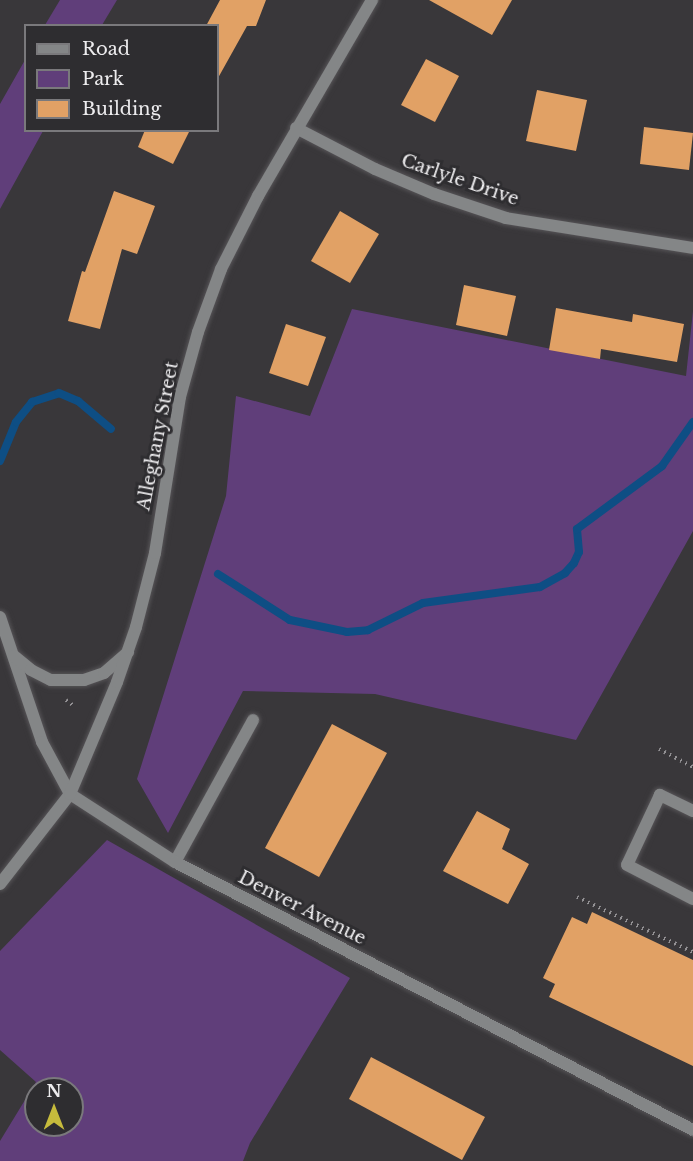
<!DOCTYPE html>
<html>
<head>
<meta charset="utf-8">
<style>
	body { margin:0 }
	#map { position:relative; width:693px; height:1161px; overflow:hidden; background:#39373a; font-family:"Libre Baskerville",serif }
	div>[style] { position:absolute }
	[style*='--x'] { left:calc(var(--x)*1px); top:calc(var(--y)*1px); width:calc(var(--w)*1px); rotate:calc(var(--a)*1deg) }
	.green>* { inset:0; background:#603e7a }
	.stream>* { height:8px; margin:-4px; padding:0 4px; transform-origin:4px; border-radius:4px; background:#0e4e84 }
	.building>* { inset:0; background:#e1a165 }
	.path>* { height:4px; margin-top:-2px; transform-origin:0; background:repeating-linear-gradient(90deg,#939194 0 1.5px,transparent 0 6px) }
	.roads { filter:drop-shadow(0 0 2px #565457) drop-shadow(0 0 2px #565457) }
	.service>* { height:12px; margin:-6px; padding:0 6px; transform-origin:6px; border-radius:6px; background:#848687 }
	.minor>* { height:12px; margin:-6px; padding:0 6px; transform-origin:6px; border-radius:6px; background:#848687 }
	.tertiary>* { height:12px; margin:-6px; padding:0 6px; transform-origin:6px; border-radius:6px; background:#848687 }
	span { translate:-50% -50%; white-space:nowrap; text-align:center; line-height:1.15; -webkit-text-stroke:6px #2e2d30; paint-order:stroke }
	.street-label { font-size:18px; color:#edecee }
	.legend { position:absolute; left:24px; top:24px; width:195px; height:108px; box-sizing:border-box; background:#2e2d30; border:2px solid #7a797c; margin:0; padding:8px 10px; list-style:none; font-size:18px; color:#edecee }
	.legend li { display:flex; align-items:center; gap:12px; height:30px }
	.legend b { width:30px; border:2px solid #7a797c }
	.north { position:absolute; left:24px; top:1077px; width:60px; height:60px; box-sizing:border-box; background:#2e2d30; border:2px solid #7a797c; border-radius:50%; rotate:0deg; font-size:16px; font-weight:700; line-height:24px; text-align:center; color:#edecee }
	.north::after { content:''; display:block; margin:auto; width:21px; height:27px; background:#c6bb3c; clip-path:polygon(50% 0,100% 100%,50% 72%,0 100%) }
</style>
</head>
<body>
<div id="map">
	<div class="green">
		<i style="clip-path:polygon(60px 0,117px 0,102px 25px,45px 25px)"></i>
		<i style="clip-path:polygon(25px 60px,26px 130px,43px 131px,0 209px,0 104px)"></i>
		<i style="clip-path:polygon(352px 309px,686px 376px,693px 311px,693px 531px,576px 740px,375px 694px,243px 691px,168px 833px,137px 779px,226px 496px,236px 396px,310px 416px)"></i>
		<i style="clip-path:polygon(evenodd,107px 840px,350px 978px,250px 1143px,243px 1161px,0 1161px,0 1141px,36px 1082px,0 1050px,0 951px,107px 840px,36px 1089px,72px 1089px,72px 1125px,36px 1125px,36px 1089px)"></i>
	</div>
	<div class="stream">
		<i style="--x:0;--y:461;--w:42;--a:-67.7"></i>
		<i style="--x:16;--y:422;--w:26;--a:-51"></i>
		<i style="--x:32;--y:402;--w:28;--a:-18"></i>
		<i style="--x:59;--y:393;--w:21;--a:23"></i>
		<i style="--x:78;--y:401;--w:43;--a:40.3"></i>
		<i style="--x:218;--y:574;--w:85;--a:32.6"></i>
		<i style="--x:290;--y:620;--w:58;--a:11.9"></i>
		<i style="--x:347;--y:632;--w:21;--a:-5"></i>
		<i style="--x:368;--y:630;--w:61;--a:-26.1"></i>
		<i style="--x:423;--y:603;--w:118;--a:-7.8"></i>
		<i style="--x:540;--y:587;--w:29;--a:-29"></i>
		<i style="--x:565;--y:573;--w:13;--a:-48"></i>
		<i style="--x:574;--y:563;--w:12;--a:-66"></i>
		<i style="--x:579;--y:552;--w:23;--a:-95"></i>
		<i style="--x:577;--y:529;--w:106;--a:-36.5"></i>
		<i style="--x:662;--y:466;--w:54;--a:-54.8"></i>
	</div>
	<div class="building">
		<i style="clip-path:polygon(220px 0,266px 0,256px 26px,247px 26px,218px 78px,218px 26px,206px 26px)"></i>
		<i style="clip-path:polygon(429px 0,512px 0,492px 35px)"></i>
		<i style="clip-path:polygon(426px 59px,459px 76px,435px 122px,401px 105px)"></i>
		<i style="clip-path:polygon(537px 90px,587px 100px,576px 151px,526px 141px)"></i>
		<i style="clip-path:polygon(644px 127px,693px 133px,689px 170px,640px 164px)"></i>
		<i style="clip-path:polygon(145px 130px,190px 130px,173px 164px,138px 147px)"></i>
		<i style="clip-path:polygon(114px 191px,155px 206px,137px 254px,122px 249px,100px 329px,68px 321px,82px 271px,85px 272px)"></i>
		<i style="clip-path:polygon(340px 211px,379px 234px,350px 283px,311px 261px)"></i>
		<i style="clip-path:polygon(464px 285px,516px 296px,507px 336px,456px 325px)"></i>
		<i style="clip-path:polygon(556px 308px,632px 322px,633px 314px,684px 324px,677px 362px,601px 349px,600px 359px,549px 350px)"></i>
		<i style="clip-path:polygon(286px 324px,326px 337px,308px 386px,269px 373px)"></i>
		<i style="clip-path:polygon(332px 724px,387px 753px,319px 877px,265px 848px)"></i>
		<i style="clip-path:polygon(477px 811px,510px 829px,502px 849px,529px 864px,508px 904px,443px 871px)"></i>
		<i style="clip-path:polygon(592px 912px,693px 960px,693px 1066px,549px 997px,555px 984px,543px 978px,572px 917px,587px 924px)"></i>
		<i style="clip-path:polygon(371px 1057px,485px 1117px,462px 1160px,349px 1099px)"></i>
	</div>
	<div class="path">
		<i style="--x:66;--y:700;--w:10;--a:37"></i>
		<i style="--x:659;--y:749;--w:38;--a:28"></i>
		<i style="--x:577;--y:897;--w:128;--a:25.4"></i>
	</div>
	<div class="roads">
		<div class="service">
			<i style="--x:175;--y:862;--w:162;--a:-61.2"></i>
		</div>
		<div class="minor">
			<i style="--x:296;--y:128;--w:89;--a:27.4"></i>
			<i style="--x:375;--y:169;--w:64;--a:23"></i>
			<i style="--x:434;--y:194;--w:76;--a:18.4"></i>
			<i style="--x:506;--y:218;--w:189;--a:9.1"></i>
			<i style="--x:0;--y:617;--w:132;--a:71.4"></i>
			<i style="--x:42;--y:742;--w:59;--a:61.7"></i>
			<i style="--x:70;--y:794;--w:125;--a:32.9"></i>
			<i style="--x:175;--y:862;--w:583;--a:27.36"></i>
			<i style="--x:14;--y:656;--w:22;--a:39"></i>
			<i style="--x:31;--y:670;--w:22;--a:27"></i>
			<i style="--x:51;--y:680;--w:33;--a:0"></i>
			<i style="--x:84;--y:680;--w:21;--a:-19"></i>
			<i style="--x:104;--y:673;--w:32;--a:-41"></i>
			<i style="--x:693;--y:811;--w:37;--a:-154"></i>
			<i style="--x:660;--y:795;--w:77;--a:115.2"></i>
			<i style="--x:627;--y:865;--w:74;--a:27.3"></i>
		</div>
		<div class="tertiary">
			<i style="--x:0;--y:884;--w:114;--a:-52.1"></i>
			<i style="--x:70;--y:794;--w:121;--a:-67.2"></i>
			<i style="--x:117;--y:682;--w:58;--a:-70.9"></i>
			<i style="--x:136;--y:627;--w:76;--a:-75.6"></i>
			<i style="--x:155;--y:553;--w:158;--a:-80.9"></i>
			<i style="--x:180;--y:397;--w:67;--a:-74.5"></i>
			<i style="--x:198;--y:332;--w:67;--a:-69.9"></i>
			<i style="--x:221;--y:269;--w:82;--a:-63.1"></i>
			<i style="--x:258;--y:196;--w:227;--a:-59.8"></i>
		</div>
	</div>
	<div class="street-label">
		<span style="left:460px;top:180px;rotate:19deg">Carlyle Drive</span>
		<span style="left:158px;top:436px;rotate:-79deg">Alleghany Street</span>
		<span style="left:302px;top:908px;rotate:27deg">Denver Avenue</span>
	</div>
	<ul class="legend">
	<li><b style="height:8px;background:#848687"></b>Road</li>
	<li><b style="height:16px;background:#603e7a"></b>Park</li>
	<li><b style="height:16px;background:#e1a165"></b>Building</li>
	</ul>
	<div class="north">N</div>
</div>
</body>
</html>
